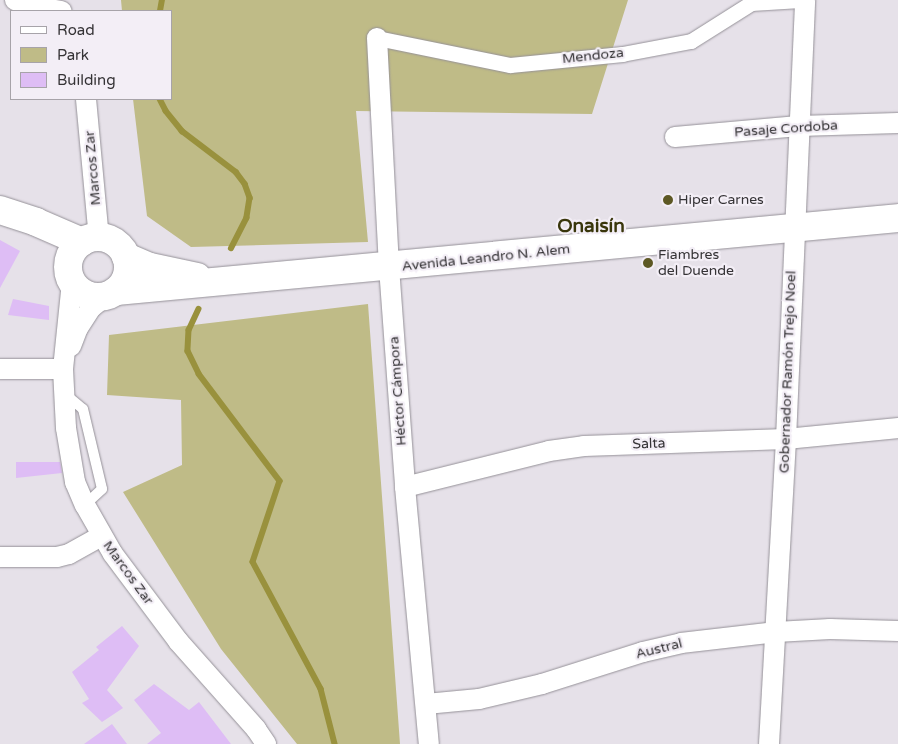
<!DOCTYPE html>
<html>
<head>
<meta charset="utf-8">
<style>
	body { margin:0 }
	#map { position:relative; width:898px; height:744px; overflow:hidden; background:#e6e1e9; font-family:"Varela Round",sans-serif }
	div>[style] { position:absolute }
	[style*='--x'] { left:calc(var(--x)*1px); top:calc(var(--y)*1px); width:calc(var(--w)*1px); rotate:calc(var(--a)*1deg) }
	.green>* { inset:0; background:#bfbb87 }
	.stream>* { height:5.5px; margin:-2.75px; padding:0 2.75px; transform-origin:2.75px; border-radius:2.75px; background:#99913d }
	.building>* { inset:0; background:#debdf5 }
	.roads { filter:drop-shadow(0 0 1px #959198) drop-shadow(0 0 1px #959198) }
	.service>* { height:10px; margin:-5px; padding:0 5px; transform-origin:5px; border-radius:5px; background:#fff }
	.pedestrian>* { height:15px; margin:-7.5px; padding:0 7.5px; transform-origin:7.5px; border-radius:7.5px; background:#fff }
	.minor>* { height:20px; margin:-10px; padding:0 10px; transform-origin:10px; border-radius:10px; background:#fff }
	.trunk>* { height:28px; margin:-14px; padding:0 14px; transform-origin:14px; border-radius:14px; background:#fff }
	.trunk>.ring { margin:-14px; padding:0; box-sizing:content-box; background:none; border:28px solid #fff; border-radius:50% }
	.dots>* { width:14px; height:14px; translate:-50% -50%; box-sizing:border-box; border:2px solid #f3eef6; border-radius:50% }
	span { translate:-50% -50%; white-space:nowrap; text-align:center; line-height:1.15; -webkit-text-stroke:4.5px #f3eef6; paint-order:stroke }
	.street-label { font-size:14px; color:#353336 }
	.poi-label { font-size:14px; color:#353336 }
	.left { translate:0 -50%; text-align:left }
	.district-label { font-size:19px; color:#39360b; font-weight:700 }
	.legend { position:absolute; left:10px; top:10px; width:162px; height:90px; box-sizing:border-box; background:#f3eef6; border:1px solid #a7a3a9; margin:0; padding:6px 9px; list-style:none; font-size:15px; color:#353336 }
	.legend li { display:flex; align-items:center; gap:10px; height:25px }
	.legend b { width:25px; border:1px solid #a7a3a9 }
</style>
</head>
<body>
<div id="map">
	<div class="green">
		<i style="clip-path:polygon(121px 0,628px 0,592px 114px,356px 111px,368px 242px,191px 247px,147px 216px,133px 99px,171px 99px,171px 11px,122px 11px)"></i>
		<i style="clip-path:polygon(368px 304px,400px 744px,297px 744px,221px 649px,123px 492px,182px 465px,181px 400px,107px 395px,109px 335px)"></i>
	</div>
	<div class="stream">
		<i style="--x:160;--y:11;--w:11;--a:-80"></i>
		<i style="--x:160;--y:99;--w:13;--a:63"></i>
		<i style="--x:166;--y:111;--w:26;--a:51"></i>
		<i style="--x:182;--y:131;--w:68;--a:37.2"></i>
		<i style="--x:236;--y:172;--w:15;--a:53"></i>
		<i style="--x:245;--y:184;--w:15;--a:70"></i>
		<i style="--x:250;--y:198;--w:20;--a:99"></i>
		<i style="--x:247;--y:218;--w:34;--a:117"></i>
		<i style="--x:199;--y:309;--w:23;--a:115"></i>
		<i style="--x:189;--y:330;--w:21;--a:93"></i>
		<i style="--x:188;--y:351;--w:25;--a:64"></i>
		<i style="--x:199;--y:374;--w:134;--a:52.9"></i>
		<i style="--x:280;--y:481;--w:85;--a:108.4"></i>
		<i style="--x:253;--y:562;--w:144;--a:61.8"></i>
		<i style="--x:321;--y:689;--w:57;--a:75.7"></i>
	</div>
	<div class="building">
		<i style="clip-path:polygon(0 240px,20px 251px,0 288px)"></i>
		<i style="clip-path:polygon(13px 299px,49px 306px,49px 320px,8px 315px)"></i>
		<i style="clip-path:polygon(16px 462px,60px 462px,62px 473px,16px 478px)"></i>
		<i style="clip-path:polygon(122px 626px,139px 646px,107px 690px,123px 708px,102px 722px,82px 703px,89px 699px,72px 672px,99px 650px,96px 647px)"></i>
		<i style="clip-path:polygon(154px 684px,189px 710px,199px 702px,231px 744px,147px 744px,161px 733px,134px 700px)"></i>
		<i style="clip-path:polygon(112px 724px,127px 744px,84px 744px)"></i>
	</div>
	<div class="roads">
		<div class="service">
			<i style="--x:65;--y:394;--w:23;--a:40"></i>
			<i style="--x:83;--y:409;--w:82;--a:76.6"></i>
			<i style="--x:102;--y:489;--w:23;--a:137"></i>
		</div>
		<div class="pedestrian">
			<i style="--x:377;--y:38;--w:136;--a:11.5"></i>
			<i style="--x:510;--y:65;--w:113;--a:-5.6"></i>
			<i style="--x:622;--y:54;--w:70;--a:-10.7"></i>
			<i style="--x:691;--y:41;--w:71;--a:-32.3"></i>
			<i style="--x:751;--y:3;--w:49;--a:-3.5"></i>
		</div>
		<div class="minor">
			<i style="--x:15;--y:0;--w:13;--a:23"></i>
			<i style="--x:27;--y:5;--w:35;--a:10"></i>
			<i style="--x:377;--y:38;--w:229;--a:87"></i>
			<i style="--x:389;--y:267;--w:221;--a:85.8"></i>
			<i style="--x:405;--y:487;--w:258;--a:84.7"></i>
			<i style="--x:86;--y:99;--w:140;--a:84.7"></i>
			<i style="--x:675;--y:137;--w:124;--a:-5.1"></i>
			<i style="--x:799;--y:126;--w:99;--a:-1.7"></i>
			<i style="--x:72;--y:282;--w:87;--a:95.9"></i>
			<i style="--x:63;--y:369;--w:59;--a:87.1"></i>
			<i style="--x:66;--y:428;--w:55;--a:80.5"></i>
			<i style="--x:75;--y:482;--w:25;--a:67"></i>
			<i style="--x:85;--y:505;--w:56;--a:60.3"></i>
			<i style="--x:113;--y:554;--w:109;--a:53.2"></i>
			<i style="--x:178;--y:641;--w:118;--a:48.4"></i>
			<i style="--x:256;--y:729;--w:18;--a:56"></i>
			<i style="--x:71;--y:346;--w:19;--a:-69"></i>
			<i style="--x:78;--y:328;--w:24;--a:-57"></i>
			<i style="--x:91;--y:308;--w:19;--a:-39"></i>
			<i style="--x:0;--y:369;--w:63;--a:0"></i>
			<i style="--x:405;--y:487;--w:148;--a:-14"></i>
			<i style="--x:549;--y:451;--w:35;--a:-8"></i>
			<i style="--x:584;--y:446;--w:202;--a:-2"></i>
			<i style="--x:786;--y:439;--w:113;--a:-5.6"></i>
			<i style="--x:0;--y:557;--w:57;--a:0"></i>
			<i style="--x:57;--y:557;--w:12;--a:-14"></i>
			<i style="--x:69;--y:554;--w:37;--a:-29"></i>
			<i style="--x:426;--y:704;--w:53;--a:-5.4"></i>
			<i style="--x:479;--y:699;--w:65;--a:-13.4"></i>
			<i style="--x:542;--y:684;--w:106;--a:-17.6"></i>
			<i style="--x:643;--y:652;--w:39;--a:-13"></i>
			<i style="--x:681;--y:643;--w:96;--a:-6.6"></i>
			<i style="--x:776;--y:632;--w:54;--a:-3.2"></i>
			<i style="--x:830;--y:629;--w:68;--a:1.7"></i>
			<i style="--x:769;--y:744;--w:305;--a:-86.8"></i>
			<i style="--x:786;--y:439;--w:439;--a:-87.5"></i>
		</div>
		<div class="trunk">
			<i style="--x:0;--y:210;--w:38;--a:18"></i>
			<i style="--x:36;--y:222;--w:50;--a:23.5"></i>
			<i class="ring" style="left:68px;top:237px;width:32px;height:32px"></i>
			<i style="--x:126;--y:257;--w:26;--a:23"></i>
			<i style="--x:150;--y:267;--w:48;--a:12"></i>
			<i style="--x:116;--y:291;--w:785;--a:-5.33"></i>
		</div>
	</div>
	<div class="dots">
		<i style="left:668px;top:200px;background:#5d5824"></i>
		<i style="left:648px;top:263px;background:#5d5824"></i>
	</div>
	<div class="street-label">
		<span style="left:593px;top:56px;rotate:-6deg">Mendoza</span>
		<span style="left:786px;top:129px;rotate:-4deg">Pasaje Cordoba</span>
		<span style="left:93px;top:168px;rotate:-95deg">Marcos Zar</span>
		<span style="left:486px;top:258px;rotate:-6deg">Avenida Leandro N. Alem</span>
		<span style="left:788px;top:372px;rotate:-88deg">Gobernador Ramón Trejo Noel</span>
		<span style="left:398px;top:391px;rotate:-94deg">Héctor Cámpora</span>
		<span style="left:649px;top:444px;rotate:-2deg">Salta</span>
		<span style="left:128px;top:573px;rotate:54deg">Marcos Zar</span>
		<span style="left:659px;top:649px;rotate:-14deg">Austral</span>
	</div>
	<div class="poi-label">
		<span class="left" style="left:678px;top:200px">Hiper Carnes</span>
		<span class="left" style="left:658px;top:263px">Fiambres<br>del Duende</span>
	</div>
	<div class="district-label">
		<span style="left:591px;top:227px">Onaisín</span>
	</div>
	<ul class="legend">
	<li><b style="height:6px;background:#fff"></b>Road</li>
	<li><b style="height:14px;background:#bfbb87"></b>Park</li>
	<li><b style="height:14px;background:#debdf5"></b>Building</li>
	</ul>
</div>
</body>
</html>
